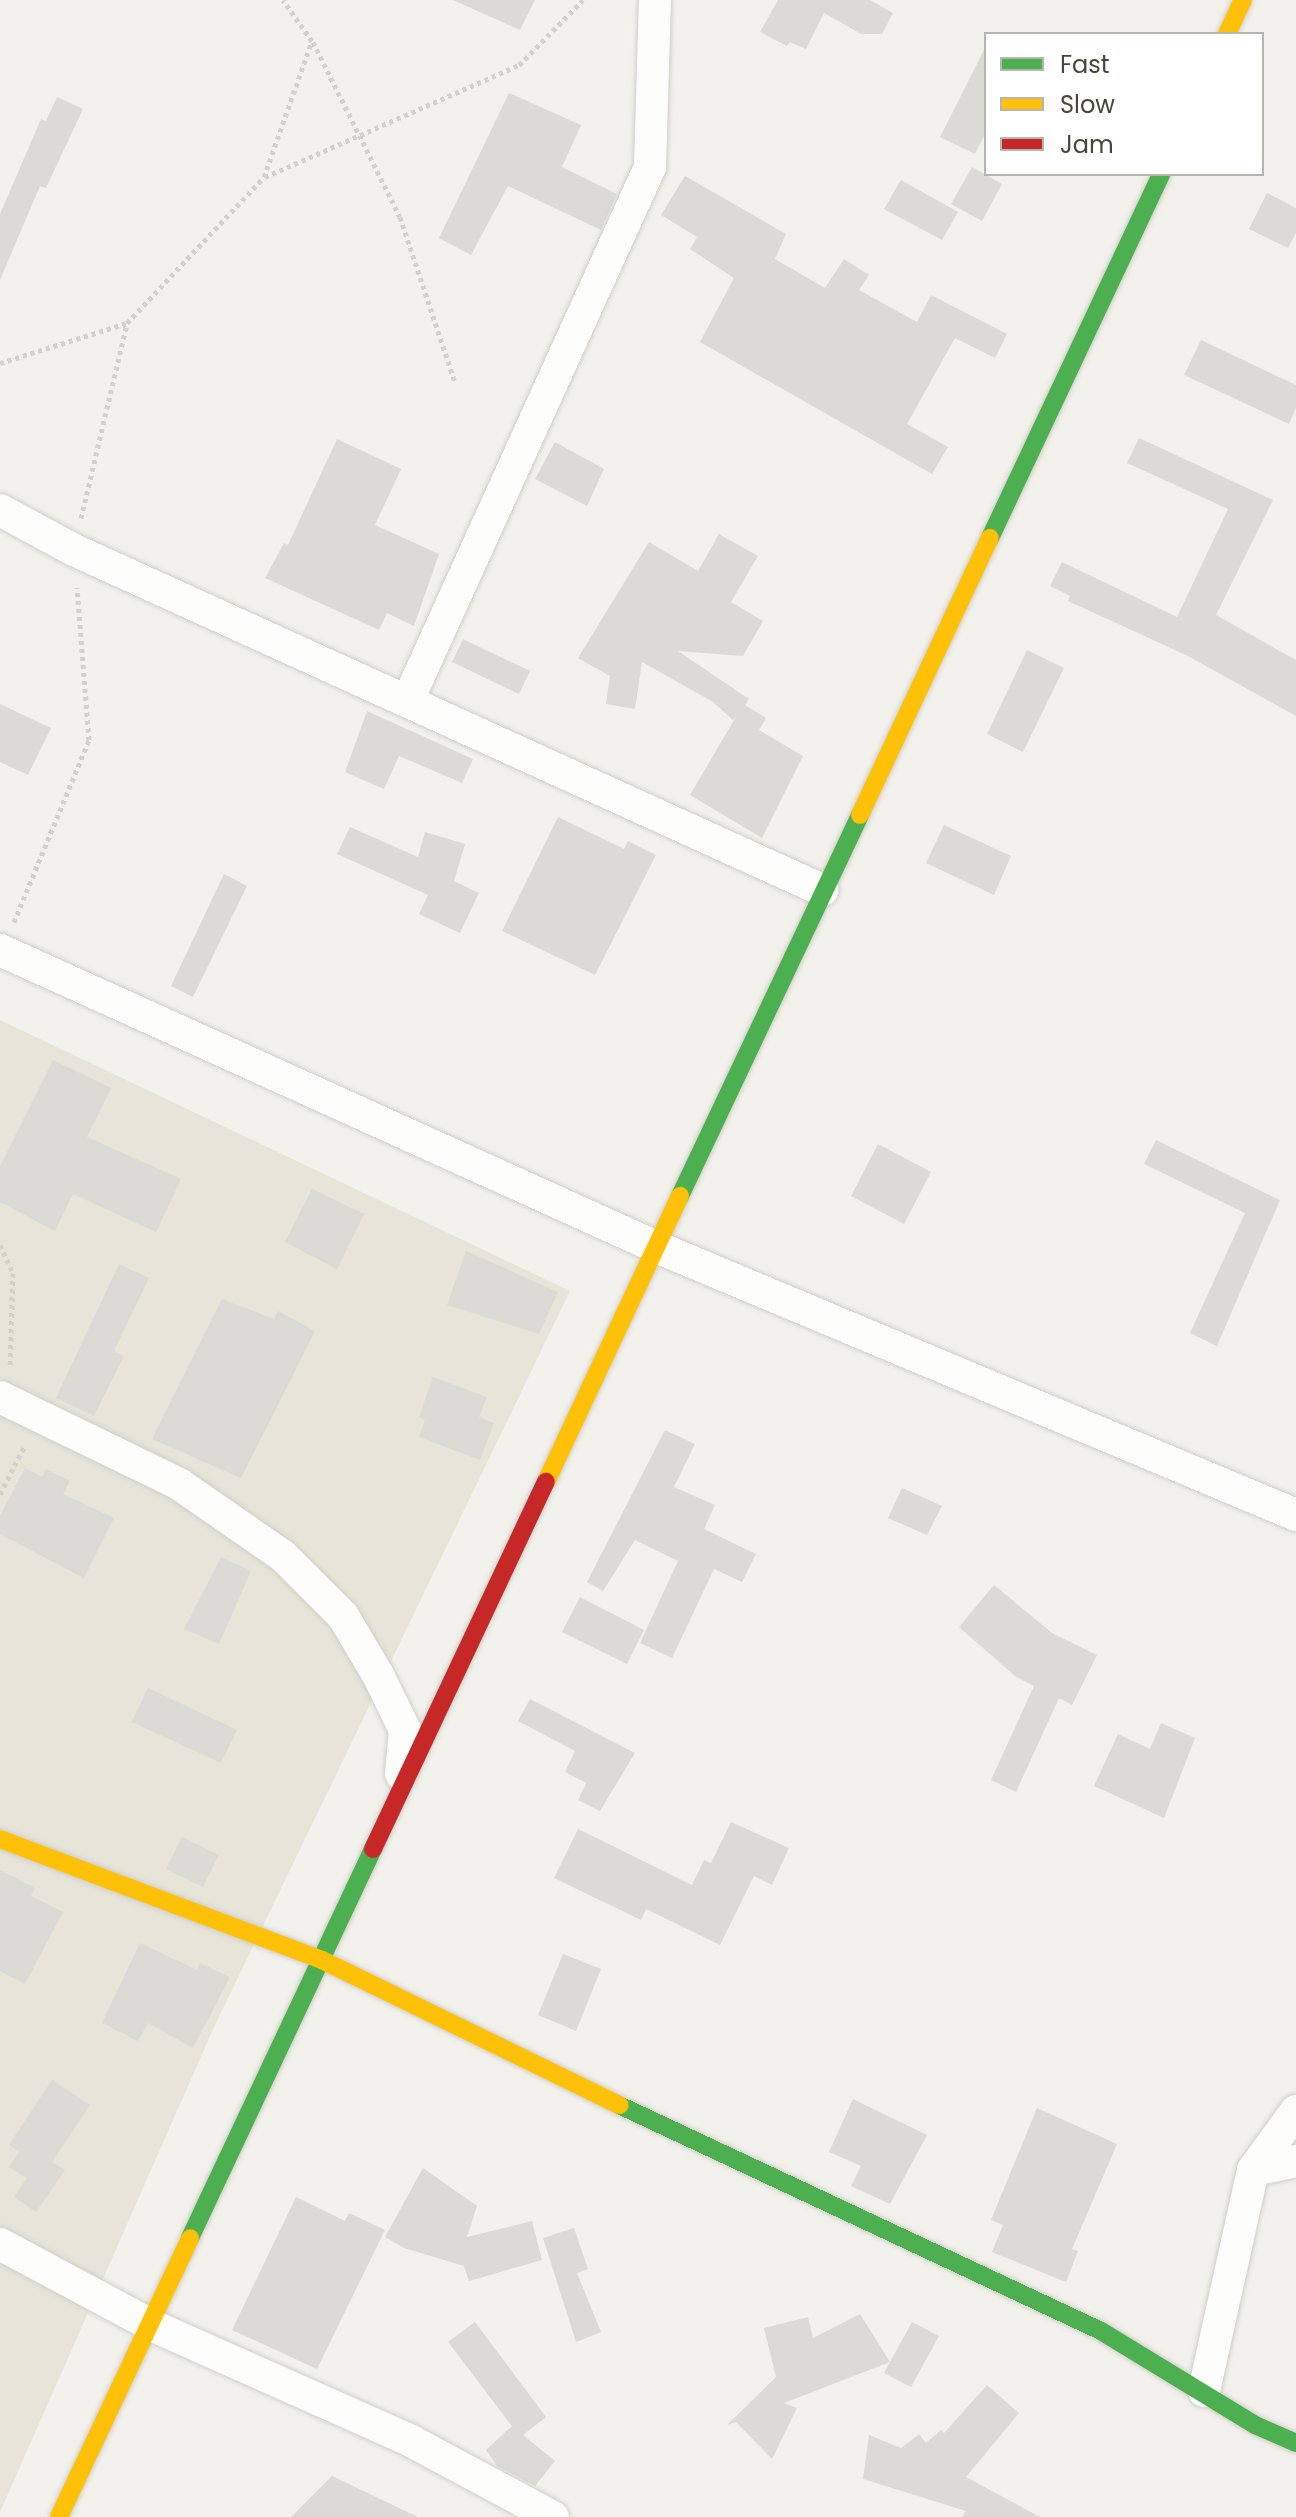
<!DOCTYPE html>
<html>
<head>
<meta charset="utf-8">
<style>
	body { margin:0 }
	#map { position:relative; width:1296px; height:2517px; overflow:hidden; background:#f2f1eb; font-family:Poppins,sans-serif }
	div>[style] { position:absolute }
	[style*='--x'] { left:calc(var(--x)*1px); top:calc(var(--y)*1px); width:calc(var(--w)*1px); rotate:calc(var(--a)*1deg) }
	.residential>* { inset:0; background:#e7e4d8 }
	.building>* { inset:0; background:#dcdad4 }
	.path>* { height:5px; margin-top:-2.5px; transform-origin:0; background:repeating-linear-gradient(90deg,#d2d1cb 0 4px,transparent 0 8px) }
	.roads { filter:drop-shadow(0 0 2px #d0cfc9) drop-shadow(0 0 2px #d0cfc9) }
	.street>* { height:32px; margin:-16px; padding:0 16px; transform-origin:16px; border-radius:16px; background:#fdfdfc }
	.fast>* { height:18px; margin:-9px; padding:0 9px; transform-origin:9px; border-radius:9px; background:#4caf50 }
	.slow>* { height:18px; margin:-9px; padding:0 9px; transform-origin:9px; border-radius:9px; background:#ffc107 }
	.jam>* { height:18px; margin:-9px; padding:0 9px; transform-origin:9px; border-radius:9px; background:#c62828 }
	span { translate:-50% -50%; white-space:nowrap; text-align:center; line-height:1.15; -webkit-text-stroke:6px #fff; paint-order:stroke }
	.legend { position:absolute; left:984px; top:32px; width:280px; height:144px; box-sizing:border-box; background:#fff; border:2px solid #b7b5af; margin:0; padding:10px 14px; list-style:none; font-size:24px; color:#4a4536 }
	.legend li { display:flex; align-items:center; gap:16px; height:40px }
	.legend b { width:40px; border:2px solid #b7b5af }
</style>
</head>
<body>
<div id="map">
	<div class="residential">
		<i style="clip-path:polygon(0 1020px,570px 1291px,215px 2025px,0 2512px)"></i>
	</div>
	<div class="building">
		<i style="clip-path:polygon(453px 0,535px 0,520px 30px)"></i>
		<i style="clip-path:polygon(778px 0,870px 0,893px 13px,882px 34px,861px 34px,824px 13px,806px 49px,790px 42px,787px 46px,760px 32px)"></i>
		<i style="clip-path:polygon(986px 46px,986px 132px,975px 154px,940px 137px)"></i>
		<i style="clip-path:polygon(509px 93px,581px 125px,562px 167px,617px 194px,601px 230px,508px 186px,471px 255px,439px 238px)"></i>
		<i style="clip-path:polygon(57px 97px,83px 109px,46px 188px,40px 186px,0 280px,0 214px,41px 119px,46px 121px)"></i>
		<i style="clip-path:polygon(972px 167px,1002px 184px,982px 221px,951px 204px)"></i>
		<i style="clip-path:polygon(685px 176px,786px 234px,775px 259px,825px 288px,844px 259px,869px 275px,859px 290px,917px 322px,931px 295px,1007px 334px,995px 358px,955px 338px,907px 424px,948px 447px,932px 474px,700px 342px,734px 278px,690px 249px,697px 237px,661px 215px)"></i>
		<i style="clip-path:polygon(901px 180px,958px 212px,942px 240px,884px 209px)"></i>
		<i style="clip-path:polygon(1267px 193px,1296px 208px,1296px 233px,1288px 248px,1249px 229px)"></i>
		<i style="clip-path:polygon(1201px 340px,1296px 385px,1296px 408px,1289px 424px,1184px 375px)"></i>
		<i style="clip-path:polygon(1139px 438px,1273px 500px,1216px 615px,1296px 660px,1296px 716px,1188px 656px,1068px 601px,1070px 596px,1050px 586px,1062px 562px,1177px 617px,1228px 509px,1127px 463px)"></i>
		<i style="clip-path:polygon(337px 439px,401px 469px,375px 525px,439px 554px,414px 626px,387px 613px,379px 630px,265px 578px,284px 543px,288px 545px)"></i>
		<i style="clip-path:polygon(555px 442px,604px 469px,587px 506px,535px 479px)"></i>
		<i style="clip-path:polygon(719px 534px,758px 556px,731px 602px,763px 621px,743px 656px,678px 651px,749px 699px,745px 705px,766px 718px,759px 730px,803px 756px,762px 838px,690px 795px,737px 715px,733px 720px,713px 702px,642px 662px,635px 709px,606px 704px,610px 676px,578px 658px,649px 542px,698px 571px)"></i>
		<i style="clip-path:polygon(463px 639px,530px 671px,519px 694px,452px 662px)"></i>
		<i style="clip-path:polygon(1027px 650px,1064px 668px,1023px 752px,987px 734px)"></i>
		<i style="clip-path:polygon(0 704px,51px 728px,28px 775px,0 762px)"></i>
		<i style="clip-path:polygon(367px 711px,473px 759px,462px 783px,399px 756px,384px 789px,345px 772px)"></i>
		<i style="clip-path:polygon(558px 817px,624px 849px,628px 841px,656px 855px,595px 975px,502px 931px)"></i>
		<i style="clip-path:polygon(944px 825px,1011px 856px,994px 895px,926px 863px)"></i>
		<i style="clip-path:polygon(350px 827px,418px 857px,425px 832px,465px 844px,454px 881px,479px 893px,460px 933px,419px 914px,428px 895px,337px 854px)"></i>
		<i style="clip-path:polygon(224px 874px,247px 886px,193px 997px,171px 986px)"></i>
		<i style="clip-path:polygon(53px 1060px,111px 1088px,87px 1137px,181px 1179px,156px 1232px,73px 1194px,55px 1231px,0 1202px,0 1166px)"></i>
		<i style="clip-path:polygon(1156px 1140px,1280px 1200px,1217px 1346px,1190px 1333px,1245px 1213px,1144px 1164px)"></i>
		<i style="clip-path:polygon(878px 1144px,931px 1172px,904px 1224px,851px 1196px)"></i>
		<i style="clip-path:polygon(312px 1189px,364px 1214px,337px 1269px,285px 1242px)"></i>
		<i style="clip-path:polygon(466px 1251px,558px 1292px,539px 1334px,447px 1305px)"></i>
		<i style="clip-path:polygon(119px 1264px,149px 1278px,114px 1351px,124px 1356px,94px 1416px,56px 1398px)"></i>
		<i style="clip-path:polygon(222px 1299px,274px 1319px,278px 1311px,315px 1331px,241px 1478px,152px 1439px)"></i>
		<i style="clip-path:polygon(433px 1377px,487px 1397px,479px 1417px,494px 1423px,480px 1460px,419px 1437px,425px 1420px,419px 1417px)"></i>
		<i style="clip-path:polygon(665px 1430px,695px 1444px,674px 1487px,715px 1505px,704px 1529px,756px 1554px,742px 1582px,714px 1569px,672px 1658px,640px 1643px,678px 1561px,635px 1540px,603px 1591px,587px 1582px)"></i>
		<i style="clip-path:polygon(25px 1468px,42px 1477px,46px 1469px,70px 1481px,63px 1494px,114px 1518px,84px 1578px,0 1534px,0 1516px)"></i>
		<i style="clip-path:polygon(902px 1488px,942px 1506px,927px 1535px,888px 1518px)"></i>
		<i style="clip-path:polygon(221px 1557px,251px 1571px,219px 1644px,184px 1629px)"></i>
		<i style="clip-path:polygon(994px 1585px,1052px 1633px,1097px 1655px,1072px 1705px,1059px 1698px,1016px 1792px,991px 1780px,1034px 1686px,1016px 1677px,959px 1627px)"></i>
		<i style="clip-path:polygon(580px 1597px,644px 1630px,627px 1664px,562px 1632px)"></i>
		<i style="clip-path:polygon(148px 1688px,237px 1730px,221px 1763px,132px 1722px)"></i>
		<i style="clip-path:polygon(530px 1699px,635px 1753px,600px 1811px,578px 1800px,586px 1783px,565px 1772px,575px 1751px,518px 1721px)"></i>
		<i style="clip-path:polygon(1161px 1723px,1195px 1738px,1164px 1818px,1094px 1786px,1118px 1734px,1150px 1749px)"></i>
		<i style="clip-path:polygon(731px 1822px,789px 1848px,772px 1885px,754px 1876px,720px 1945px,646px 1909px,641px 1920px,554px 1878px,578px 1829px,692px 1885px,704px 1860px,711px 1863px)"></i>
		<i style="clip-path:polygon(182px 1837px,219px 1855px,203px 1887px,166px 1869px)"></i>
		<i style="clip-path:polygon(0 1870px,35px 1888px,31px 1896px,63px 1912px,25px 1984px,0 1971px)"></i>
		<i style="clip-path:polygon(140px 1943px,197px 1970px,200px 1963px,230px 1977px,193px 2048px,148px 2023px,138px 2041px,102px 2023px)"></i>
		<i style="clip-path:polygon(563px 1954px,601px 1969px,576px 2031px,538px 2015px)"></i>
		<i style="clip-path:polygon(52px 2080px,90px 2105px,52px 2162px,65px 2170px,36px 2212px,14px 2197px,27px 2178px,9px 2167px,19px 2152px,9px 2145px)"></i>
		<i style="clip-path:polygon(853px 2099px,927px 2135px,890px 2204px,851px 2186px,861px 2166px,829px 2152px)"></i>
		<i style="clip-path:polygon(1037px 2108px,1117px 2144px,1072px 2249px,1078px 2251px,1066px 2282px,992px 2252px,1003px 2225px,991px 2220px)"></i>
		<i style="clip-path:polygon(423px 2168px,477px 2206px,467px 2237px,532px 2221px,542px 2260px,469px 2281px,464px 2266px,404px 2248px,385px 2237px)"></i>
		<i style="clip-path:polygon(296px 2197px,345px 2221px,349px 2213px,385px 2230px,317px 2369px,232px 2330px)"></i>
		<i style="clip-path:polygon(574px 2228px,588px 2269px,577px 2273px,601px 2332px,576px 2342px,543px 2238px)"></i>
		<i style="clip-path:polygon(860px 2314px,890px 2362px,784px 2403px,797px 2408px,772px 2459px,736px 2422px,727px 2425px,776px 2377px,764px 2328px,808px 2317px,813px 2338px)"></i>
		<i style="clip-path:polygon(475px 2322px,546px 2417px,523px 2435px,555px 2461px,535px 2486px,497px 2466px,486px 2450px,512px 2426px,448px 2342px)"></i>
		<i style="clip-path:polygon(912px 2322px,939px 2336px,911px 2387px,884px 2373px)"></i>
		<i style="clip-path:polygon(987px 2385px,1019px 2413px,966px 2477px,1040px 2517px,962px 2517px,966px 2511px,863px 2479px,869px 2435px,901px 2448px,919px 2434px,926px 2443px,941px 2430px,944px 2433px)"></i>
		<i style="clip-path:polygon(332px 2476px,418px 2517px,291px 2517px)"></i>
	</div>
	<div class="path">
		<i style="--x:313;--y:42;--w:195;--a:63.6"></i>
		<i style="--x:400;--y:217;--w:174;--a:71.6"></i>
		<i style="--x:265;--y:177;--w:278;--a:-23.8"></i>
		<i style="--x:519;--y:65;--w:91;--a:-45.4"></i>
		<i style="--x:0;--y:363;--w:133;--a:-17.5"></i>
		<i style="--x:127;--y:323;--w:200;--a:-46.8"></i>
		<i style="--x:264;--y:177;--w:144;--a:-70.6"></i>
		<i style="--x:312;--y:41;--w:50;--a:-125.3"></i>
		<i style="--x:81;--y:518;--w:200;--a:-76.7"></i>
		<i style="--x:14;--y:922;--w:197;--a:-67.6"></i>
		<i style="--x:89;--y:740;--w:153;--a:-94.5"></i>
		<i style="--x:0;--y:1245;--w:31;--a:65"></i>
		<i style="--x:13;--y:1273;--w:94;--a:91.8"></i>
		<i style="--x:0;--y:1494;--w:55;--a:-63"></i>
	</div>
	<div class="roads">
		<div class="street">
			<i style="--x:0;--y:510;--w:84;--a:28.4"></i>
			<i style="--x:74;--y:550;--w:822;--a:24.44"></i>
			<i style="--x:408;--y:700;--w:585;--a:-65.58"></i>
			<i style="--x:650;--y:167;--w:167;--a:-88.3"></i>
			<i style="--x:0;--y:950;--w:718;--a:24.35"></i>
			<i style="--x:654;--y:1246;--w:696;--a:22.73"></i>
			<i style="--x:0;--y:1397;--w:199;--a:25.9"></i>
			<i style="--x:179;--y:1484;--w:126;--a:34.7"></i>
			<i style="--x:283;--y:1556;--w:85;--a:45"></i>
			<i style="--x:343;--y:1616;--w:69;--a:59.3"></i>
			<i style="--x:378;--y:1675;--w:61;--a:63.9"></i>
			<i style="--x:405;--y:1730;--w:44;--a:95.2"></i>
			<i style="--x:1253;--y:2170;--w:44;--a:-11.8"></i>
			<i style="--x:0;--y:2244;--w:171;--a:28.2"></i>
			<i style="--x:151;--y:2325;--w:285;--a:24"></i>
			<i style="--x:411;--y:2441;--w:161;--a:28.2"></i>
			<i style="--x:1204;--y:2391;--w:226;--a:-77.5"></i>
			<i style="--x:1253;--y:2170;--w:73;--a:-53.9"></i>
		</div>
		<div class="fast">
			<i style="--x:990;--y:538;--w:402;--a:-64.8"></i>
			<i style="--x:680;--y:1196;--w:421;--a:-64.7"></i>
			<i style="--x:619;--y:2105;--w:532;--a:25.12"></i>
			<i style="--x:1101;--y:2331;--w:180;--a:31.4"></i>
			<i style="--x:1255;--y:2425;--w:45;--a:23.7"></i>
			<i style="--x:190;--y:2238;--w:430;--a:-64.8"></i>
		</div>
		<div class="slow">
			<i style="--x:1227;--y:34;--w:38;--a:-65"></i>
			<i style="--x:860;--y:815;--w:306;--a:-64.9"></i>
			<i style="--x:546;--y:1482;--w:316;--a:-64.9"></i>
			<i style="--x:0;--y:1839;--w:344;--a:20.6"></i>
			<i style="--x:322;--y:1960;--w:331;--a:26"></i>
			<i style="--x:59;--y:2517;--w:308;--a:-64.8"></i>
		</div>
		<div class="jam">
			<i style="--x:373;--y:1849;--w:406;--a:-64.8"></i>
		</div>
	</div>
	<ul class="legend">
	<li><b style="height:10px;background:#4caf50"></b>Fast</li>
	<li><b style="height:10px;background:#ffc107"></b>Slow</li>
	<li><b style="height:10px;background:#c62828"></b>Jam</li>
	</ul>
</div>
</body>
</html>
